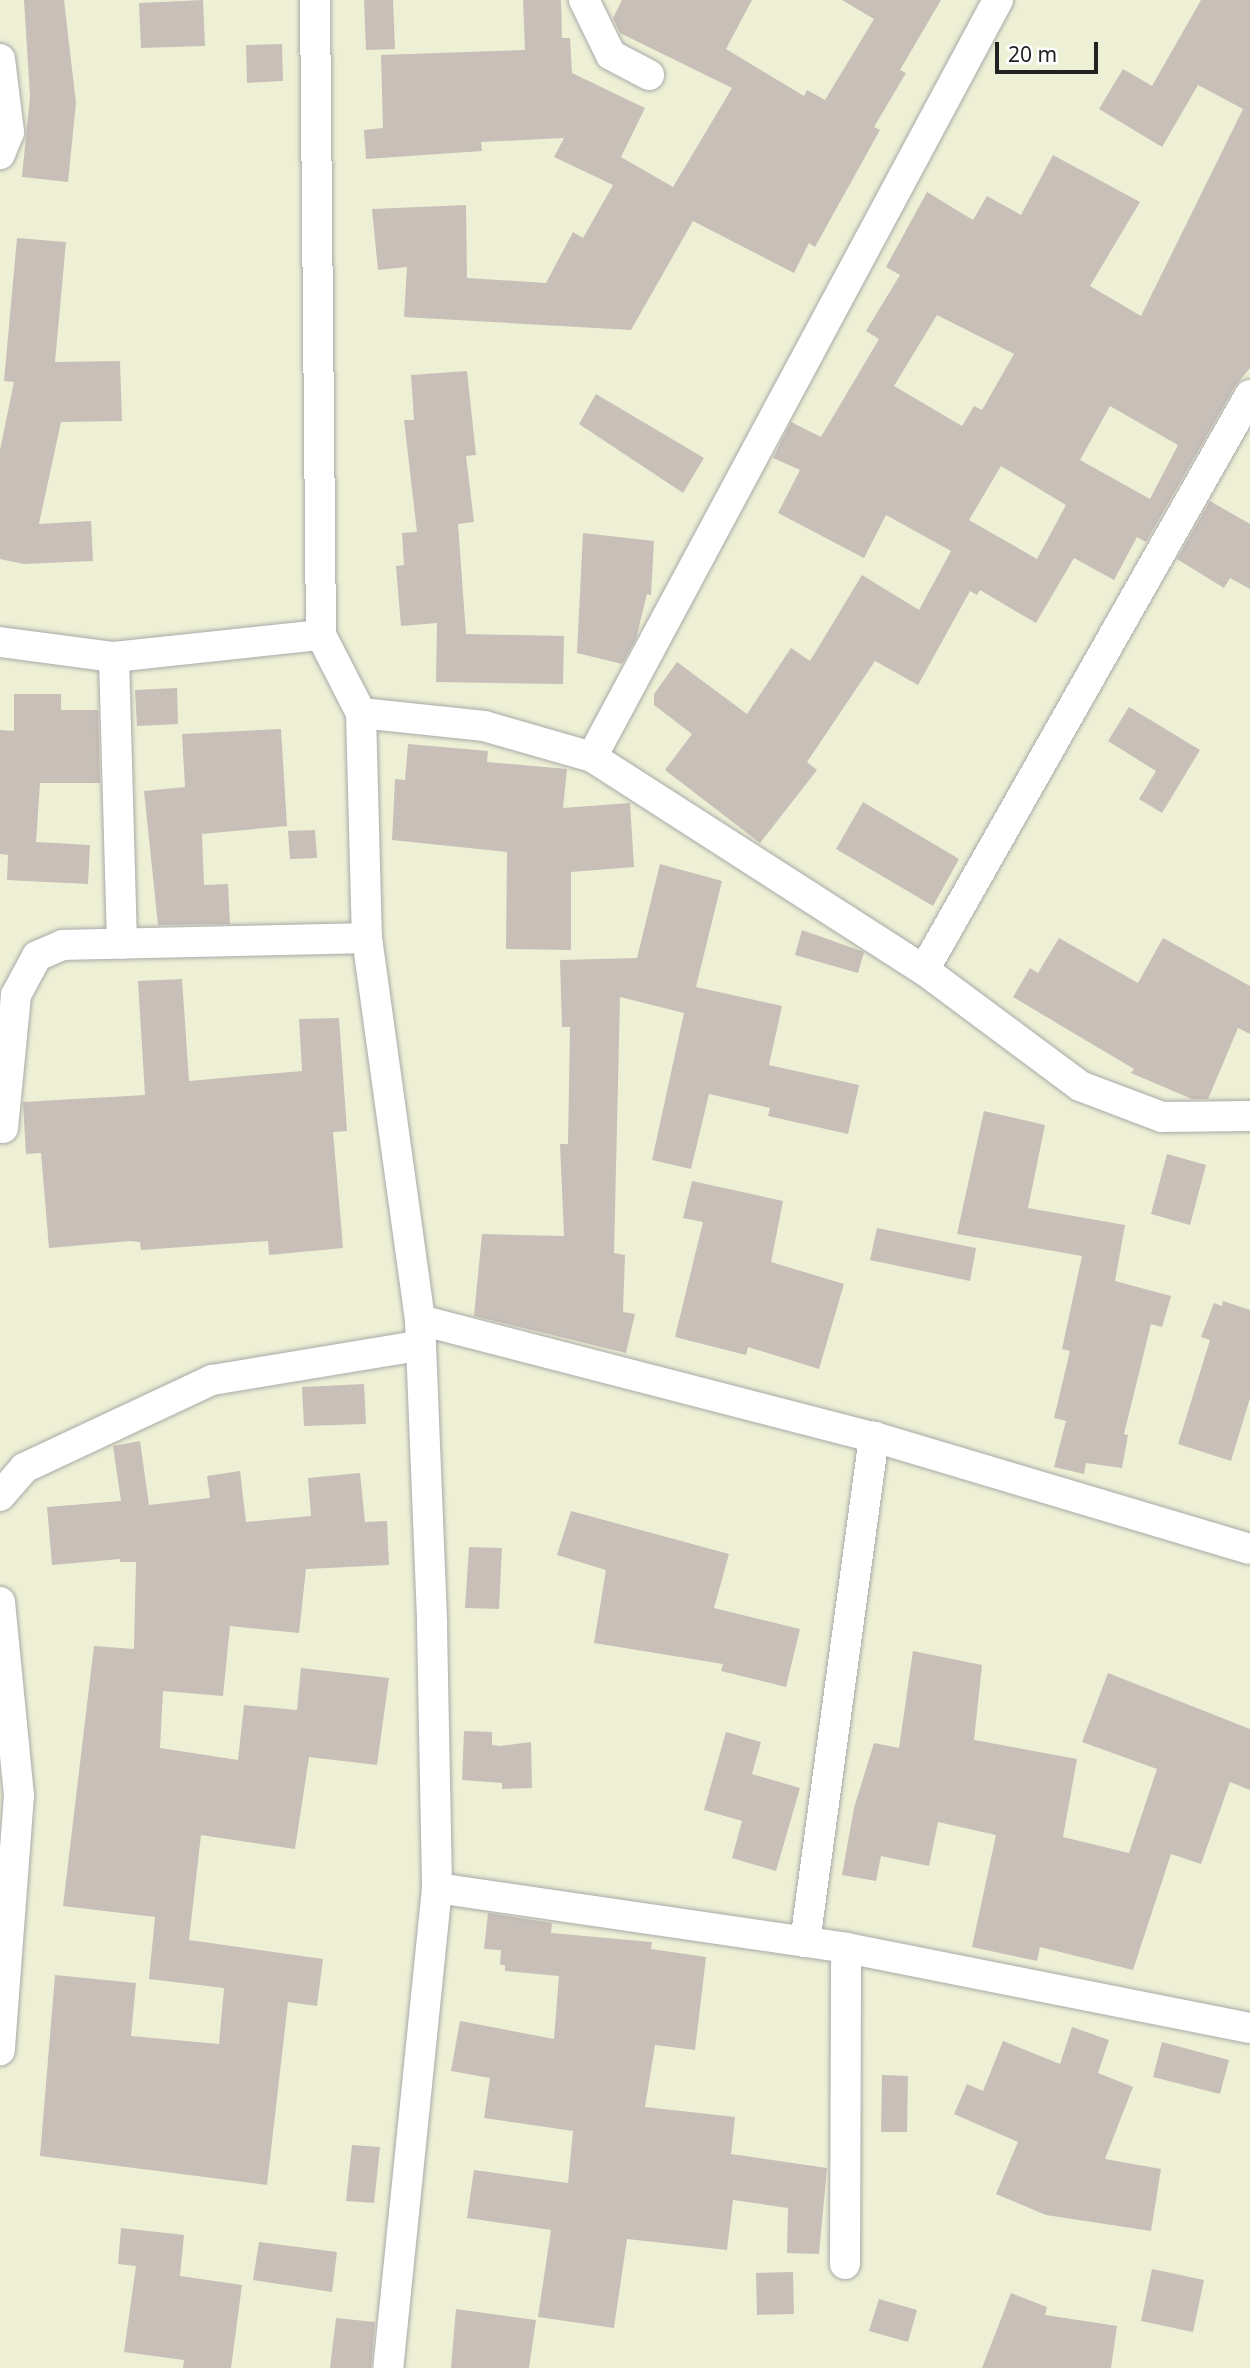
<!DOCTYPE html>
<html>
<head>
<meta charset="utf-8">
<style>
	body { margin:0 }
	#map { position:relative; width:1250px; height:2368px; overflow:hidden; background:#f2efe9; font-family:"Noto Sans",sans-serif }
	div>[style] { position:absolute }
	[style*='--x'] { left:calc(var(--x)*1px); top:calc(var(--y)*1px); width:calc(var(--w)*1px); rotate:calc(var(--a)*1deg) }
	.farmland>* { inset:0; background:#eef0d5 }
	.building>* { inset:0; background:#c7bfb8 }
	.roads { filter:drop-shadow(0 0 2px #a9a9a9) drop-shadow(0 0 2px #a9a9a9) }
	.street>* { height:30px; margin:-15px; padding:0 15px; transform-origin:15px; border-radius:15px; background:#fff }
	span { translate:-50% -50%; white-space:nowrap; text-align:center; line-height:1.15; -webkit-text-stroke:5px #fff; paint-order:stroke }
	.scale { position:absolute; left:995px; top:42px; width:103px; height:32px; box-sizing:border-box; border:4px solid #222; border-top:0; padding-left:9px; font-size:21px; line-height:24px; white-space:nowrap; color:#222; -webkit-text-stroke:5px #fff; paint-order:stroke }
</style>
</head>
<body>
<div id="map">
	<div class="farmland">
		<i style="clip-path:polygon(0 0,1250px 0,1250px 2368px,0 2368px)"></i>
	</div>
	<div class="building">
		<i style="clip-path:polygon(24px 0,64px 0,76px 103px,68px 182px,22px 177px,30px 96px)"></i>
		<i style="clip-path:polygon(203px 0,205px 46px,141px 48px,139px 3px)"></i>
		<i style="clip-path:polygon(364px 0,393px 0,395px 49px,366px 50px)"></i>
		<i style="clip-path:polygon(523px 0,561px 0,562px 38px,570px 38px,572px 73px,645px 108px,621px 157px,673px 187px,732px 88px,620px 33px,613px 18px,622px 0,752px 0,726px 49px,804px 96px,807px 90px,825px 100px,874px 19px,842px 0,941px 0,900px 70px,906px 73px,874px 127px,880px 130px,815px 247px,809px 243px,794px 273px,693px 221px,631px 330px,404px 317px,407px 267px,378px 270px,372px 209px,466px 205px,467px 278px,546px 283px,573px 232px,583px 238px,613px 185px,554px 157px,564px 138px,481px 142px,482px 151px,366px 159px,364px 130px,383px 128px,381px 55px,525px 50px)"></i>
		<i style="clip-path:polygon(evenodd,1201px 0,1250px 0,1250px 368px,1235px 386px,1146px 542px,1137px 537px,1114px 580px,1074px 558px,1036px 623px,980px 590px,977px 595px,970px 591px,918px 685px,875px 661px,807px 762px,817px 770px,760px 843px,665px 770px,692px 734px,654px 705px,654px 694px,677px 662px,747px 714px,791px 648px,810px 661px,862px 575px,919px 610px,951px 551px,886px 515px,864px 558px,778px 513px,800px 470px,773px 458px,791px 422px,821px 437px,879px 339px,866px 331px,900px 275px,886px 267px,927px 192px,973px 220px,987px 196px,1021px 215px,1053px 155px,1140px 202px,1090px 286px,1141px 316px,1243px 109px,1198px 85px,1162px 147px,1099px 109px,1123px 69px,1152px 86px,1201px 0,937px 315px,1014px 354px,982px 410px,974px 406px,962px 426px,894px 386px,937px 315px,1201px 0,1110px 406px,1178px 445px,1150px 499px,1080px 460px,1110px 406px,1201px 0,1001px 466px,1066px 505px,1037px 559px,969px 520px,1001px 466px)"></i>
		<i style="clip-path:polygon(282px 44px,283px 81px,247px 83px,246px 45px)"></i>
		<i style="clip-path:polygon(17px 238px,66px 242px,55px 362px,120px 361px,122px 421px,61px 422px,39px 524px,91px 521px,93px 561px,24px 564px,0 559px,0 450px,14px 382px,4px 381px)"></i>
		<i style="clip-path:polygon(467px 371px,476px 455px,466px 456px,474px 522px,458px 524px,466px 634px,564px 636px,563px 684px,436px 682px,437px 623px,401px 626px,396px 566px,404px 565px,402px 533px,417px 532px,404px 420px,414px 420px,411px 375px)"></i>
		<i style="clip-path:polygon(596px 394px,704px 458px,683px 493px,579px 424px)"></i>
		<i style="clip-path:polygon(1210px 501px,1250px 524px,1250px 589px,1230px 578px,1224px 588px,1177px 559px)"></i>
		<i style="clip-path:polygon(583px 533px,654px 541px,651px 595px,647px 594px,636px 639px,622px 664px,577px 653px)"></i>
		<i style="clip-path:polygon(177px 688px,178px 724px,137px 726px,135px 690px)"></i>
		<i style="clip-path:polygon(14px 694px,61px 694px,61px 710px,98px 710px,100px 783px,40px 783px,36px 842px,90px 845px,88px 884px,7px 880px,8px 855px,0 854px,0 730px,14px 731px)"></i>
		<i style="clip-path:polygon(1129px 707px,1200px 750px,1162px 813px,1139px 799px,1156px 771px,1108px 741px)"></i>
		<i style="clip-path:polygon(281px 729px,287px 826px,202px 834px,204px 885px,228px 884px,230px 924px,158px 925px,144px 791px,185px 787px,182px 734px)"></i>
		<i style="clip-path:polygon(408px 744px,488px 751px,487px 762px,567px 769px,563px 808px,630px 803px,634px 867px,571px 872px,571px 950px,506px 949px,507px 852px,392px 840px,395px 779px,405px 780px)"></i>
		<i style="clip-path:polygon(863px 802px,959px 859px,933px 906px,836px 849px)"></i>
		<i style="clip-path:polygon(315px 830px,317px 858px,290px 859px,288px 831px)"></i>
		<i style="clip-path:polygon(660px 864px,722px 881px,696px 987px,782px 1006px,769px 1065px,859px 1085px,848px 1134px,768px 1116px,770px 1108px,709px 1094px,691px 1169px,652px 1160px,684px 1013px,620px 997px,614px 1253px,625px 1255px,623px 1312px,635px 1314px,626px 1353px,474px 1316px,482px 1234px,564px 1236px,560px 1144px,568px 1144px,570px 1027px,562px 1027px,560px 960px,637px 958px)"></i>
		<i style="clip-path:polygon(802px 930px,864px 952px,858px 973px,795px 955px)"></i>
		<i style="clip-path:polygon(1059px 938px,1138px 983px,1163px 938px,1250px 986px,1250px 1034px,1238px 1028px,1208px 1099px,1192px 1099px,1131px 1073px,1134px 1069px,1013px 997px,1030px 968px,1038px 973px)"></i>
		<i style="clip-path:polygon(182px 979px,189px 1081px,302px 1071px,299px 1019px,339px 1018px,347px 1131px,333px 1132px,343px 1248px,269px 1255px,268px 1241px,141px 1250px,140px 1242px,130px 1241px,49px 1248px,41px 1153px,26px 1154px,23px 1102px,145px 1095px,138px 981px)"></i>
		<i style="clip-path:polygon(984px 1111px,1045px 1125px,1028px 1208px,1125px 1225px,1115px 1281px,1171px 1296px,1162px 1327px,1151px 1324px,1124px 1434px,1128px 1435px,1122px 1468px,1086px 1463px,1084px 1474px,1054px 1467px,1066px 1421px,1054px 1418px,1070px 1351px,1062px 1349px,1082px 1256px,957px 1234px)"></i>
		<i style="clip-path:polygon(1167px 1154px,1206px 1165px,1190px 1225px,1151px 1214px)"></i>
		<i style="clip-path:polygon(692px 1181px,783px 1201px,771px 1262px,844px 1284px,819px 1369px,748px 1347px,746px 1355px,675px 1337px,703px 1222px,683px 1218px)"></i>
		<i style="clip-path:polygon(877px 1228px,976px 1248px,970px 1281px,870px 1260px)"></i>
		<i style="clip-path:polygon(1223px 1301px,1250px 1310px,1250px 1398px,1231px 1461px,1178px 1444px,1210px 1340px,1201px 1337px,1214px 1303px,1222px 1306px)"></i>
		<i style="clip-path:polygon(364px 1384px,366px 1424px,304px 1426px,302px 1387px)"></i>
		<i style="clip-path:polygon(140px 1441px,149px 1505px,210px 1498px,207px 1476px,240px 1471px,246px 1522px,311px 1516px,308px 1478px,360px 1473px,365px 1522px,387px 1521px,389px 1565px,306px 1569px,299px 1633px,230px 1626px,223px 1696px,163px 1691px,160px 1748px,238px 1760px,244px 1705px,297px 1710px,301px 1668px,389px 1678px,377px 1765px,309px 1757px,295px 1849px,201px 1835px,189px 1940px,323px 1959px,317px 2006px,288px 2002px,267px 2185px,40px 2156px,55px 1975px,136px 1983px,131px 2036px,219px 2044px,224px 1988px,149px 1979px,155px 1917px,63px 1906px,94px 1646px,134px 1649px,136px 1562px,120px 1562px,120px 1559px,52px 1565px,47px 1507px,121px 1501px,113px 1446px)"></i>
		<i style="clip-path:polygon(571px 1511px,729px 1554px,714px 1608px,800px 1629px,786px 1687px,721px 1671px,723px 1664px,594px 1643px,606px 1570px,557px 1555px)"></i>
		<i style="clip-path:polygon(469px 1547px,502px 1548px,499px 1609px,465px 1608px)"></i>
		<i style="clip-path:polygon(913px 1651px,982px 1665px,974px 1740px,1077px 1759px,1063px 1837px,1129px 1853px,1157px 1769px,1082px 1742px,1108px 1673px,1250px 1729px,1250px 1790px,1230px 1782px,1201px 1864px,1171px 1854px,1133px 1970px,1040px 1947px,1037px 1961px,972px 1947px,996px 1835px,938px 1822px,929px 1866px,881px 1856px,876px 1881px,842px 1875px,854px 1808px,874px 1743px,899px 1748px)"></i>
		<i style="clip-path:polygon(464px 1731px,492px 1732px,492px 1745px,500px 1746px,531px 1742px,532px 1788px,502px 1789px,502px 1783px,462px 1780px)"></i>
		<i style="clip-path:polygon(726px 1732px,761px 1742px,752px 1774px,800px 1788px,776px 1871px,732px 1858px,742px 1821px,704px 1810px)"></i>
		<i style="clip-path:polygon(488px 1913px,552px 1923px,551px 1933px,652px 1942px,651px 1949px,706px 1957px,695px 2050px,655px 2045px,645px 2107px,735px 2117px,731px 2154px,827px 2168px,819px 2254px,787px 2253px,788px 2208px,733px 2200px,727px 2250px,627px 2239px,614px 2328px,538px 2317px,551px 2230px,467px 2218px,474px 2170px,568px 2183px,573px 2131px,484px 2118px,490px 2078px,451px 2071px,460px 2021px,554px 2039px,559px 1976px,505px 1971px,505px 1965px,500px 1965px,501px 1950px,484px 1949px)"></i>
		<i style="clip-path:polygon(1072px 2027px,1109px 2040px,1098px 2073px,1133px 2087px,1105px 2159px,1161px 2169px,1151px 2231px,1046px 2215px,996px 2194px,1018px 2142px,954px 2114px,967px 2084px,983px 2091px,1003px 2041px,1060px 2064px)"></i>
		<i style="clip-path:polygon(1162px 2042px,1229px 2060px,1220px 2094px,1153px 2077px)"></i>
		<i style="clip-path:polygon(882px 2075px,908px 2076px,907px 2132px,881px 2132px)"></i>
		<i style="clip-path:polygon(352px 2145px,380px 2147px,374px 2203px,346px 2201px)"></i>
		<i style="clip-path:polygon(121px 2228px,184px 2235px,180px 2276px,242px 2285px,231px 2368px,183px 2368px,184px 2360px,124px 2352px,136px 2266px,118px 2264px)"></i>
		<i style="clip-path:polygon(259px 2242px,337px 2252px,332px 2292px,253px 2280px)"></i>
		<i style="clip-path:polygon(1152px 2269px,1204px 2280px,1193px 2332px,1141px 2321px)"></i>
		<i style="clip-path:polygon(793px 2272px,794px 2314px,757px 2315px,756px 2273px)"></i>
		<i style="clip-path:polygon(1011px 2293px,1047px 2307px,1045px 2315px,1117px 2326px,1111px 2368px,982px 2368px)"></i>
		<i style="clip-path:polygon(879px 2299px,917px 2310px,908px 2342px,869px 2331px)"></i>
		<i style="clip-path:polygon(456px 2309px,536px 2320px,529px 2368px,451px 2368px)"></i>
		<i style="clip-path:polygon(336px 2318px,375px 2322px,371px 2368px,330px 2368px)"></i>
	</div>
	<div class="roads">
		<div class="street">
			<i style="--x:315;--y:0;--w:635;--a:89.46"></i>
			<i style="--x:321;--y:635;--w:88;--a:62.9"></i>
			<i style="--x:361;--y:713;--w:225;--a:88.5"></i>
			<i style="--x:367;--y:938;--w:386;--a:82.1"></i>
			<i style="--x:420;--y:1320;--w:305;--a:87.7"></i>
			<i style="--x:432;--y:1625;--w:263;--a:88.9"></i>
			<i style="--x:437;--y:1888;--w:482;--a:95.8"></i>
			<i style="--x:584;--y:0;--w:61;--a:63.9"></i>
			<i style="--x:611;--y:55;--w:43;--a:27.8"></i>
			<i style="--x:0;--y:59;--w:74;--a:83"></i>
			<i style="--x:9;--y:132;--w:24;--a:112"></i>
			<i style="--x:0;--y:642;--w:115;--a:7.5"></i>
			<i style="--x:114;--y:657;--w:208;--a:-6.1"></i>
			<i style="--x:114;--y:657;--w:287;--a:88.4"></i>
			<i style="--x:361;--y:713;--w:124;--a:6"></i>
			<i style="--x:484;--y:726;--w:112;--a:16"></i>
			<i style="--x:592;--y:757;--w:394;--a:32.7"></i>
			<i style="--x:924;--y:970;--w:194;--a:36.6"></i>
			<i style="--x:1080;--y:1086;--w:88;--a:20.7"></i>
			<i style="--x:1162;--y:1117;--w:88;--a:-0.7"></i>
			<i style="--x:592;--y:757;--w:859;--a:-61.79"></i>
			<i style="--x:924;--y:970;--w:661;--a:-60.45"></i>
			<i style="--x:3;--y:1128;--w:134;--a:-84.4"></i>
			<i style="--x:16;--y:995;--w:44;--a:-61.7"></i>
			<i style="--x:37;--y:956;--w:28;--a:-23"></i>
			<i style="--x:63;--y:945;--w:304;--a:-1.3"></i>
			<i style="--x:420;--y:1320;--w:469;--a:14.5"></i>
			<i style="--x:874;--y:1437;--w:392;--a:16.6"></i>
			<i style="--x:0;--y:1496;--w:37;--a:-49"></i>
			<i style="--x:24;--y:1468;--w:208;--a:-25.1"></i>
			<i style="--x:212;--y:1380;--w:209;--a:-9.4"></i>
			<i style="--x:0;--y:1602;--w:194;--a:84.4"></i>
			<i style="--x:19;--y:1795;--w:256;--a:94.3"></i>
			<i style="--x:437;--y:1888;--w:413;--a:8.3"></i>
			<i style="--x:846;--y:1948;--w:412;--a:11.2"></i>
			<i style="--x:805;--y:1942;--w:510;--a:-82.22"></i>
			<i style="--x:845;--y:2264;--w:316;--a:-89.8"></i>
		</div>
	</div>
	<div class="scale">20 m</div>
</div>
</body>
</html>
